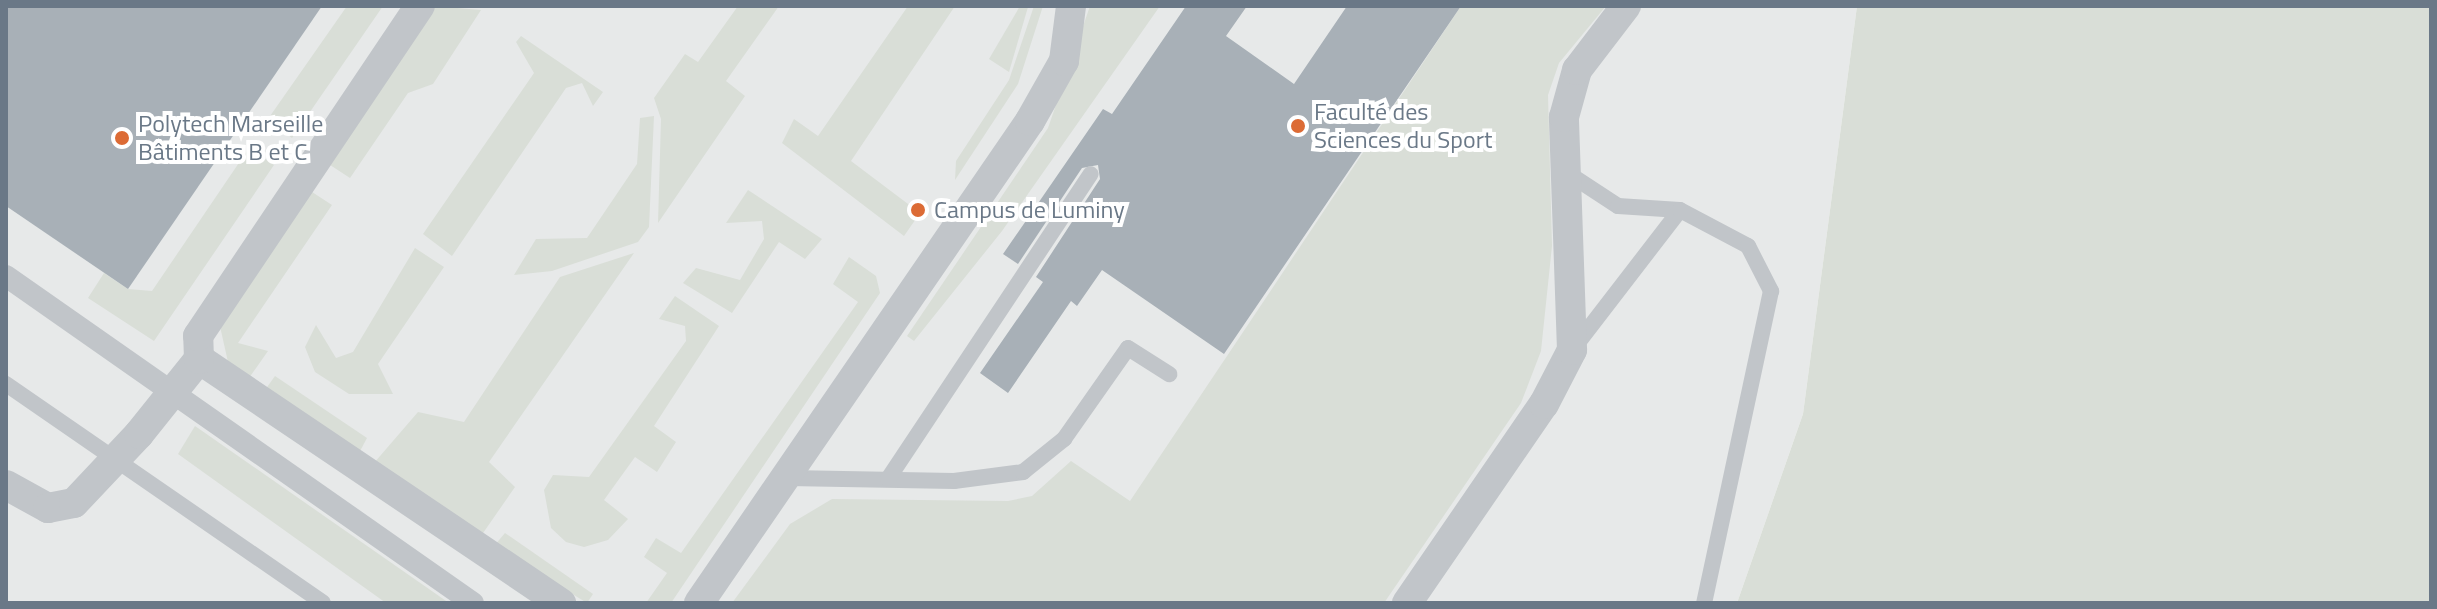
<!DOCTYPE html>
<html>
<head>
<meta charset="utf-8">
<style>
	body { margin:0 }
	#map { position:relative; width:2437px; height:609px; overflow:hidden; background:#f9faf8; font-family:"Titillium Web",sans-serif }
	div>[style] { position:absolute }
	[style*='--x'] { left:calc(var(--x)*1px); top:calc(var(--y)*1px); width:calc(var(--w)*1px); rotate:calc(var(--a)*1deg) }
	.built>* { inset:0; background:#e7e9e9 }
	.green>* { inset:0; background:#d9ded7 }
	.building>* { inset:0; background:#a8b0b7 }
	.service>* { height:16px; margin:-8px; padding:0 8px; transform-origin:8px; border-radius:8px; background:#c1c5c9 }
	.pedestrian>* { height:22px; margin:-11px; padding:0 11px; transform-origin:11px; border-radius:11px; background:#c1c5c9 }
	.minor>* { height:30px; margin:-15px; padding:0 15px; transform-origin:15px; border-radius:15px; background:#c1c5c9 }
	.dots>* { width:22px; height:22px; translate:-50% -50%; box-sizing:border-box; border:4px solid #fff; border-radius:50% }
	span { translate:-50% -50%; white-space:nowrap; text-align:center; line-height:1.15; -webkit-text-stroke:8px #fff; paint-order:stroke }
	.poi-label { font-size:24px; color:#6a7887 }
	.left { translate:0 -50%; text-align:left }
	.frame { position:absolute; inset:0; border:8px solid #6a7887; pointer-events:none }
</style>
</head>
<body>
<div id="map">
	<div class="built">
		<i style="clip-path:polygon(6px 6px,1857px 6px,1803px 414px,1737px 603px,6px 603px)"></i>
	</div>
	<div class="green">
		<i style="clip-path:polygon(347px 6px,383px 6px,292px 138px,268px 119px)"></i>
		<i style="clip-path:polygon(434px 6px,481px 10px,433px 84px,408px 93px,350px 178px,327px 163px)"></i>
		<i style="clip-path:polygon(738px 6px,779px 6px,726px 81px,745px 96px,658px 223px,661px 119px,654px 98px,685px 54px,698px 62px)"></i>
		<i style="clip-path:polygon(908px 6px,955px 6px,851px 161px,920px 213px,904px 236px,782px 143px,794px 119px,818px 136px)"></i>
		<i style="clip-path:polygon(1020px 6px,1028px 7px,1009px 72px,989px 59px)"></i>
		<i style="clip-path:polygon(1034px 6px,1043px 6px,1018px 84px,955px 180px,956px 161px,1009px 80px)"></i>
		<i style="clip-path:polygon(1090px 6px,1160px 6px,1002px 231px,914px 341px,907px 336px,1048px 128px)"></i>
		<i style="clip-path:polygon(1461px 6px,1606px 6px,1559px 63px,1548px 95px,1552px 246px,1541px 351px,1521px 403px,1384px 603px,732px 603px,790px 524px,832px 499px,1008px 501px,1032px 496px,1071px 461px,1130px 501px)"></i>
		<i style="clip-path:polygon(1857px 6px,2431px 6px,2431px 603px,1737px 603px,1803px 414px)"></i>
		<i style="clip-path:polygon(521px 36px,603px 92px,593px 106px,582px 83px,566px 88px,452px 256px,423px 234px,534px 73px,516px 42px)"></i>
		<i style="clip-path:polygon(654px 116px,649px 227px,638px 242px,552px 271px,514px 275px,536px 239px,587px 238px,637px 164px,640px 118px)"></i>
		<i style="clip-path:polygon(249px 148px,274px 165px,154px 341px,88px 298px,104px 273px,128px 289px,152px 291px)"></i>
		<i style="clip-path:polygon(309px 190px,332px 205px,238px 343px,268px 351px,249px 378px,228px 362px,219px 322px)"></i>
		<i style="clip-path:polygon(748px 190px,822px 239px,805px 259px,779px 242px,732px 313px,683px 283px,696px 268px,740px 280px,764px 239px,762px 221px,726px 223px)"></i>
		<i style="clip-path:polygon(415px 248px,444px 267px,378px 364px,393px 394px,349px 394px,315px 372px,305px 347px,316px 325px,336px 358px,353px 352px)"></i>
		<i style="clip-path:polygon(634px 253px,489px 462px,515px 487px,481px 536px,374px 463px,418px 412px,464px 422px,560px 277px)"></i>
		<i style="clip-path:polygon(849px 257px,876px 276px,880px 293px,671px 603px,646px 603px,667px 573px,644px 557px,656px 538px,681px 553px,858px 302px,833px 284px)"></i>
		<i style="clip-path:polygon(675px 296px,719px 326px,654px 426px,676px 442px,657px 472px,635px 457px,604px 500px,628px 519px,608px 540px,584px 547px,566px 542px,551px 528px,544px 490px,553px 475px,589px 477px,686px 341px,685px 326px,659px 319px)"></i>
		<i style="clip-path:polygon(275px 376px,367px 438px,359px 453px,265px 390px)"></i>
		<i style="clip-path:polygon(195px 426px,449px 603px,386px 603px,178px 454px)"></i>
		<i style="clip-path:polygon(505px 533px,593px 594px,587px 603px,494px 546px)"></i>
	</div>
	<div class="building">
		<i style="clip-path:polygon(6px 6px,322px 6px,128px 289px,6px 206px)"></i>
		<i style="clip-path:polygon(1186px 6px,1247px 6px,1226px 36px,1294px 84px,1347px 6px,1461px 6px,1224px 354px,1102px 270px,1077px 306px,1071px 301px,1008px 393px,980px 373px,1043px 282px,1036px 277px,1100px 179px,1098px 165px,1082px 168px,1018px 264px,1003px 254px,1103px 109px,1112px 114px)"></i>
	</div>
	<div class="service">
		<i style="--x:1566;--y:172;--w:62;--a:33.2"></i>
		<i style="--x:1618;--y:206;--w:62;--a:3.7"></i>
		<i style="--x:1573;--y:349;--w:175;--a:-52.4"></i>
		<i style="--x:1680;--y:210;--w:77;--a:27.9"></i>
		<i style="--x:1748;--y:246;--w:51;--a:62.9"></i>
		<i style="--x:1771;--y:291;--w:319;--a:102.1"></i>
		<i style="--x:6;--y:384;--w:385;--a:34.6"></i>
		<i style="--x:788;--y:478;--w:166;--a:1"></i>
		<i style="--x:954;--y:481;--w:70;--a:-7.4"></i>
		<i style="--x:1023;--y:472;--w:53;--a:-38.8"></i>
		<i style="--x:1064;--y:439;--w:111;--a:-54.9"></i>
		<i style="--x:1128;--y:348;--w:49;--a:32.4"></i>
		<i style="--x:888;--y:479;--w:366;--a:-56.4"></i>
	</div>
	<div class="pedestrian">
		<i style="--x:6;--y:276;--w:570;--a:35"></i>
	</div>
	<div class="minor">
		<i style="--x:199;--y:359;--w:437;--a:34"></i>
		<i style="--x:6;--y:485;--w:48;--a:28.7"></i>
		<i style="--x:48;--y:508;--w:26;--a:-11"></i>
		<i style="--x:74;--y:503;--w:95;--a:-46.7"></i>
		<i style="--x:139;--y:434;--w:96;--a:-51.3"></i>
		<i style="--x:199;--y:359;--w:23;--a:-92"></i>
		<i style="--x:198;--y:336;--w:398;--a:-56.1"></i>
		<i style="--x:699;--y:603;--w:585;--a:-55.52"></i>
		<i style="--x:1030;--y:121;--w:69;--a:-60.5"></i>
		<i style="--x:1064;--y:61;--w:55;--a:-82.7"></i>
		<i style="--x:1407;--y:603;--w:242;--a:-55.5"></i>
		<i style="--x:1544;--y:404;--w:61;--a:-62.6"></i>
		<i style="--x:1572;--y:350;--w:233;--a:-92"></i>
		<i style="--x:1564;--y:117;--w:49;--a:-74.5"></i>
		<i style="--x:1577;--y:70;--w:81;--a:-52.6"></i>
	</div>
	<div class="dots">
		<i style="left:1298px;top:126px;background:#dc6b35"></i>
		<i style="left:122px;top:138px;background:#dc6b35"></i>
		<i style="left:918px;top:210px;background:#dc6b35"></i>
	</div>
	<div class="poi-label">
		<span class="left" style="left:1314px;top:126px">Faculté des<br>Sciences du Sport</span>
		<span class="left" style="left:138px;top:138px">Polytech Marseille<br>Bâtiments B et C</span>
		<span class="left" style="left:934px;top:210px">Campus de Luminy</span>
	</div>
	<div class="frame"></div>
</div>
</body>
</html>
